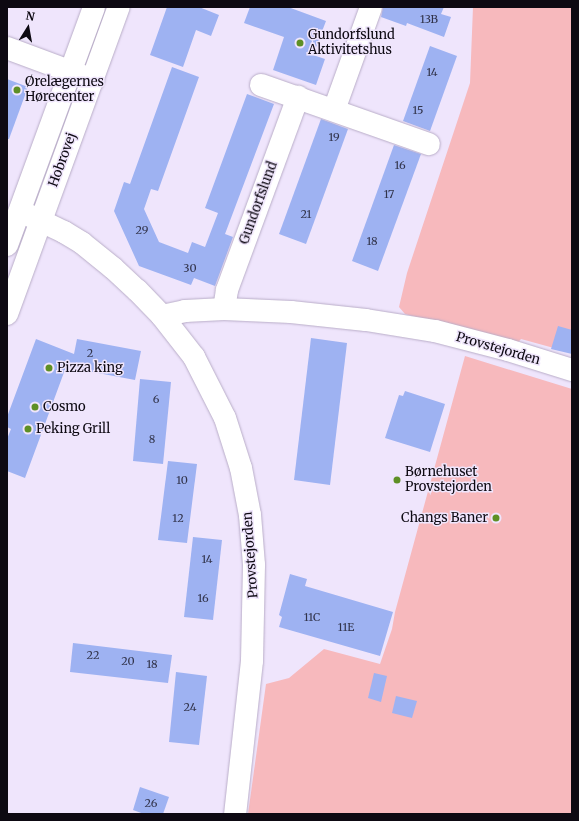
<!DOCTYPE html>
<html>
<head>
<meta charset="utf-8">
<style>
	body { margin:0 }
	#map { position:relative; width:579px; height:821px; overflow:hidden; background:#efe5fc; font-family:Merriweather,serif }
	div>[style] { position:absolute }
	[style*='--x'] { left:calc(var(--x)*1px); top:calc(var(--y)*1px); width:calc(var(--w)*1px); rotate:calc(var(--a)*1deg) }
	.green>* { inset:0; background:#f7b9bd }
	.building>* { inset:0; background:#9eb2f2 }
	.roads { filter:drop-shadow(0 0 1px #b9adc8) drop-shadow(0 0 1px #b9adc8) }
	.minor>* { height:22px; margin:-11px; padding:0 11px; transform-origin:11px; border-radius:11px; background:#fff }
	.major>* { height:22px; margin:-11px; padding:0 11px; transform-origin:11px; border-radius:11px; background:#fff }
	.dots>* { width:11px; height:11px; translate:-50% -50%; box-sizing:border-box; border:2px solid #efe5fc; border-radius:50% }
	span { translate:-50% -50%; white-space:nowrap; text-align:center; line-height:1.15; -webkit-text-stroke:3px #efe5fc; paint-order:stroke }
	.number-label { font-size:11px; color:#31334a }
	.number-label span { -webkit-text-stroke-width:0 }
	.poi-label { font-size:13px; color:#0d0912 }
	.left { translate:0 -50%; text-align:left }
	.right { translate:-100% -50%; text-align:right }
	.street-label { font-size:13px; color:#0d0912 }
	.frame { position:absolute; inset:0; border:8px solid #0d0912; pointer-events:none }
	.north { position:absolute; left:8px; top:8px; width:40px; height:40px; -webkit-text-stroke:3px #efe5fc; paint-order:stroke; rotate:11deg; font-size:11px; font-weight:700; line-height:16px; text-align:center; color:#0d0912 }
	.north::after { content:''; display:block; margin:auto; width:14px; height:18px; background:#0d0912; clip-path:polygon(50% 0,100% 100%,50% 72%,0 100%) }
</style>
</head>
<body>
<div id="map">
	<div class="green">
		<i style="clip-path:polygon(473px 7px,572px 7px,572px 353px,521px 339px,516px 345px,405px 314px,399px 307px,407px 273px,470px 83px)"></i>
		<i style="clip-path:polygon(465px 356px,572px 389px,572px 814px,248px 814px,266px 684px,289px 678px,324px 649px,380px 664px,392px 629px,395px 612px)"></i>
	</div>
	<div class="building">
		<i style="clip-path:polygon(167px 7px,199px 7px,219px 15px,211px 36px,196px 30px,183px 67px,150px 55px)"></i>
		<i style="clip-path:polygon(250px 7px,288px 7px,326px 21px,313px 55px,325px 59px,316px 85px,273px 70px,284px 37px,244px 23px)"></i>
		<i style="clip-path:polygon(383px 7px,444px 7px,441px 14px,451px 17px,444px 37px,407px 23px,406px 26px,381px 17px)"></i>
		<i style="clip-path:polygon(430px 46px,457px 56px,430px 131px,403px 121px)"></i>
		<i style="clip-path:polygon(172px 67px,199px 77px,158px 191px,151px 189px,144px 209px,159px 242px,188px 253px,192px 242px,205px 247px,218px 213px,205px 208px,247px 94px,274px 104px,225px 234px,233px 237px,215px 286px,194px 278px,191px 285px,139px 266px,114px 211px,124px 182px,130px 184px)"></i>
		<i style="clip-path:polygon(7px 79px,28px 87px,9px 139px,7px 139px)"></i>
		<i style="clip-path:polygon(321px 119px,348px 129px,306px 244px,279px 234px)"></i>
		<i style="clip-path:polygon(394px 145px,421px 154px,378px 271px,352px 261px)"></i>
		<i style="clip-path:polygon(558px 326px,572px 330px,572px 354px,551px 349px)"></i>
		<i style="clip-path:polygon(311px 338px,347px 343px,330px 485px,294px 480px)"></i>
		<i style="clip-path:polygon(36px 339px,74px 354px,77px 339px,141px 351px,135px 380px,66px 367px,25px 478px,7px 471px,7px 439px,11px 429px,7px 427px,7px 417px)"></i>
		<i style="clip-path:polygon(140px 379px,171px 382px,163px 464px,133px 461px)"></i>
		<i style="clip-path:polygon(405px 391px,445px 404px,430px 452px,385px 438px,399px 395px,403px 396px)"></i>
		<i style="clip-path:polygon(168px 461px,197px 464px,187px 543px,158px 540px)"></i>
		<i style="clip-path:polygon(193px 537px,222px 540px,213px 620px,184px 617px)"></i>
		<i style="clip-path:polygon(290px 574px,307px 579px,305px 586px,393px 612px,380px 656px,279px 627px,282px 617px,279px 615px)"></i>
		<i style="clip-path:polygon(73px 643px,172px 655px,168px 683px,70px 672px)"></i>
		<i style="clip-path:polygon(176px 672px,207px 676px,199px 745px,169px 742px)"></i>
		<i style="clip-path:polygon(374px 673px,387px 676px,381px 702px,368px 698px)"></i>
		<i style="clip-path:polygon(396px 696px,417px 701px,412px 718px,392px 713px)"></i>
		<i style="clip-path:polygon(140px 787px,169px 797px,163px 814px,144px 814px,133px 810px)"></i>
	</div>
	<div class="roads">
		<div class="minor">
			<i style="--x:7;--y:48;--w:92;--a:20.4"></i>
			<i style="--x:261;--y:85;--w:178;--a:19.4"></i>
			<i style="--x:334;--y:110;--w:109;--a:-70.2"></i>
			<i style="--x:20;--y:211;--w:49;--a:25.5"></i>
			<i style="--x:64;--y:232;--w:21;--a:31"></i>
			<i style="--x:82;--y:243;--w:40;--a:39"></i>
			<i style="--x:113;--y:268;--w:33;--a:43"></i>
			<i style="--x:137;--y:290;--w:36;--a:46"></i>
			<i style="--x:162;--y:316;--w:52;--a:52"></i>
			<i style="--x:194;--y:357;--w:68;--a:63.1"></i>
			<i style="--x:225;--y:418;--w:52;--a:72.3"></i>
			<i style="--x:241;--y:468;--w:48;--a:79.2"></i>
			<i style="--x:250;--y:515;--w:50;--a:85.4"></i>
			<i style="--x:254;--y:565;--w:96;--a:91.2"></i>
			<i style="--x:252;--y:661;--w:154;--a:96.3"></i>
			<i style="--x:224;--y:309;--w:19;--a:-81"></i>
			<i style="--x:227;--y:290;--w:206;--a:-69.8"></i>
			<i style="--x:162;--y:316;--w:24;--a:-12"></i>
			<i style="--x:185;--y:311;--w:39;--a:-3"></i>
			<i style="--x:224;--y:309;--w:67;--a:2.6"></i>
			<i style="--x:291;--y:312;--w:75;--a:6.1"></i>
			<i style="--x:366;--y:320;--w:70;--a:9.1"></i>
			<i style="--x:435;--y:331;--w:75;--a:14.6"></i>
			<i style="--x:508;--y:350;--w:67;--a:17.4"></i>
		</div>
		<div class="major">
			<i style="--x:7;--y:245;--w:253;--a:-69.9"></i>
			<i style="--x:7;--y:314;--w:327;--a:-70"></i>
		</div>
	</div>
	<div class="dots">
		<i style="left:300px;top:43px;background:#5e8f25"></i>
		<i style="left:17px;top:90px;background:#5e8f25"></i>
		<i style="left:49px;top:368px;background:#5e8f25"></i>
		<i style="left:35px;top:407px;background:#5e8f25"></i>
		<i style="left:28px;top:429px;background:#5e8f25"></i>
		<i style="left:397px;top:480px;background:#5e8f25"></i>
		<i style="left:496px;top:518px;background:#5e8f25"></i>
	</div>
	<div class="number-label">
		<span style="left:429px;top:19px">13B</span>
		<span style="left:432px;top:72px">14</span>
		<span style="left:418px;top:110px">15</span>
		<span style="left:334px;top:137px">19</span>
		<span style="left:400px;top:165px">16</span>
		<span style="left:389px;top:194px">17</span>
		<span style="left:306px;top:214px">21</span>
		<span style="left:142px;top:230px">29</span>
		<span style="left:372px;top:241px">18</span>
		<span style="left:190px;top:268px">30</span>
		<span style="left:90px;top:353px">2</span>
		<span style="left:156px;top:399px">6</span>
		<span style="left:152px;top:439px">8</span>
		<span style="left:182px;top:480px">10</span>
		<span style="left:178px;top:518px">12</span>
		<span style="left:207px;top:559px">14</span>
		<span style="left:203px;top:598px">16</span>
		<span style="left:312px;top:617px">11C</span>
		<span style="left:346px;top:627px">11E</span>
		<span style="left:93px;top:655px">22</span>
		<span style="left:128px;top:661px">20</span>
		<span style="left:152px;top:664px">18</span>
		<span style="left:190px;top:707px">24</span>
		<span style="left:151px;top:803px">26</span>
	</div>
	<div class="poi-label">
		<span class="left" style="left:308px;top:43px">Gundorfslund<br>Aktivitetshus</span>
		<span class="left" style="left:25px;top:90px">Ørelægernes<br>Hørecenter</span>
		<span class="left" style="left:57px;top:368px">Pizza king</span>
		<span class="left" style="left:43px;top:407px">Cosmo</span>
		<span class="left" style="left:36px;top:429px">Peking Grill</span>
		<span class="left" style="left:405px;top:480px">Børnehuset<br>Provstejorden</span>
		<span class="right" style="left:488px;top:518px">Changs Baner</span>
	</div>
	<div class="street-label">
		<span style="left:63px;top:160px;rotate:-70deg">Hobrovej</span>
		<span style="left:259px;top:203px;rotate:-70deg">Gundorfslund</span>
		<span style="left:498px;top:349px;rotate:16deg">Provstejorden</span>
		<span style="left:251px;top:555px;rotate:-94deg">Provstejorden</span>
	</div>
	<div class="frame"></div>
	<div class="north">N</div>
</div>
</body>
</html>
